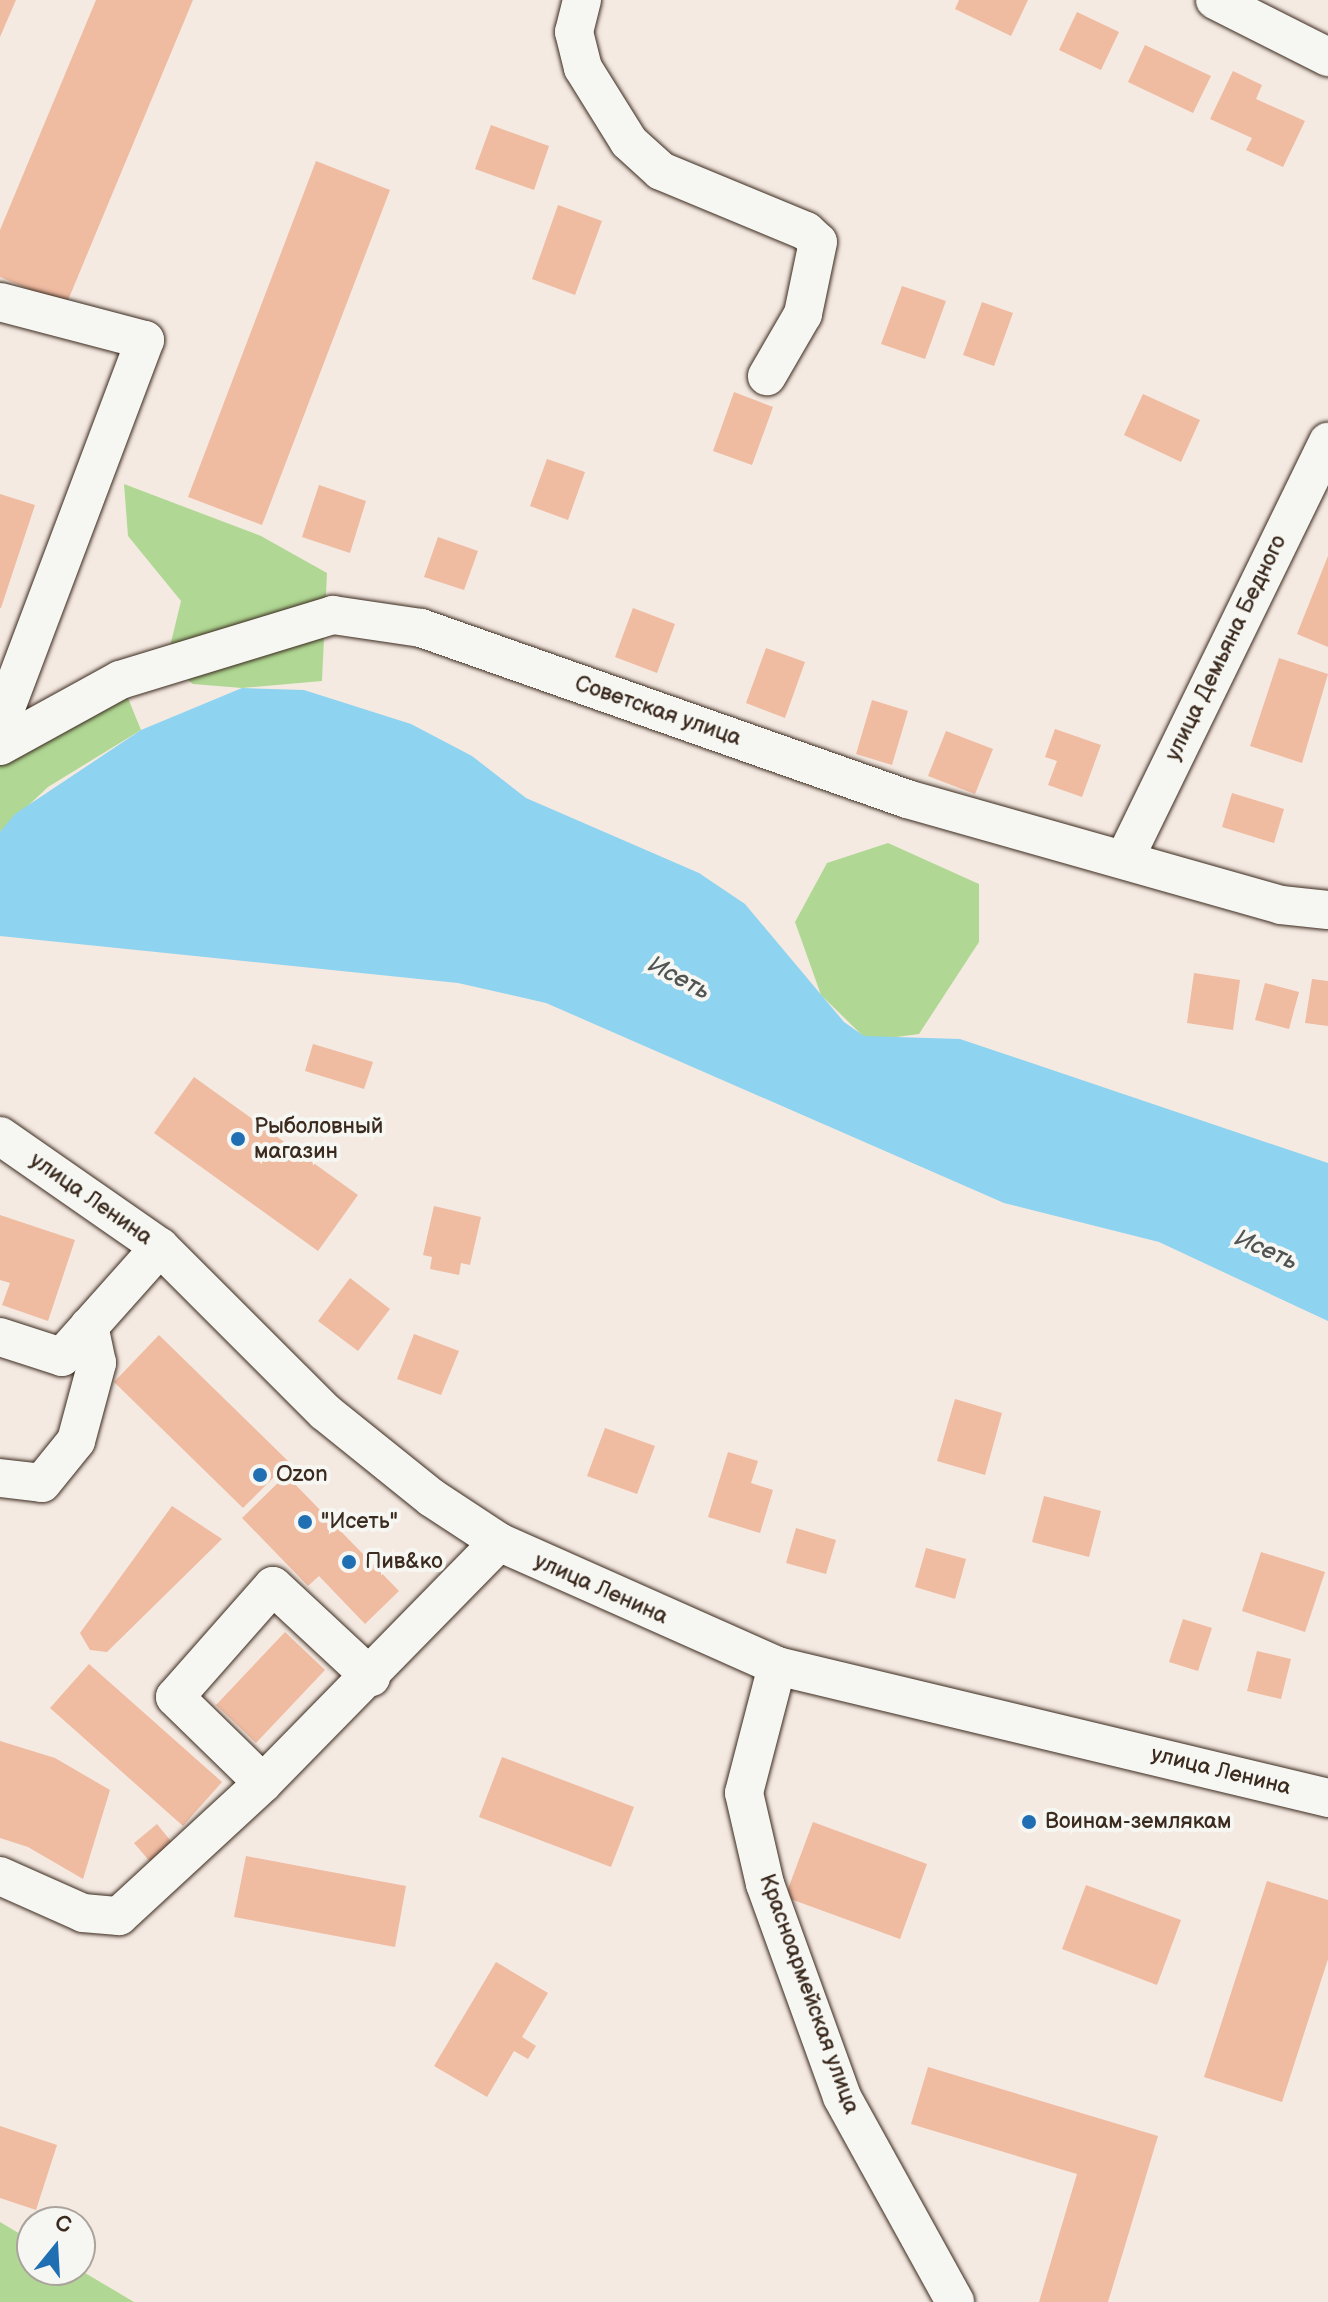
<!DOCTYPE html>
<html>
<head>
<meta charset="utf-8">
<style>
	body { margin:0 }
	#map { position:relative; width:1328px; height:2302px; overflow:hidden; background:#f5eae2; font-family:"Balsamiq Sans",sans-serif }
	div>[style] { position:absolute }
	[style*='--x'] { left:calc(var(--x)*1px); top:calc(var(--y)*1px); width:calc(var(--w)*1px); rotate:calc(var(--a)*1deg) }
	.green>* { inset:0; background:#b0d894 }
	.water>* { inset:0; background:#8ed3f0 }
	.building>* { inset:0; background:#efbba1 }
	.roads { filter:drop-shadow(0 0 2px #3b2a1e) drop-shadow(0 0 2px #3b2a1e) }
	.minor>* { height:38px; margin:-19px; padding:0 19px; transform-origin:19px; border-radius:19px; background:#f6f6f2 }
	.dots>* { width:22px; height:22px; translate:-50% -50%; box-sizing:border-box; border:4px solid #f6f6f2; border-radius:50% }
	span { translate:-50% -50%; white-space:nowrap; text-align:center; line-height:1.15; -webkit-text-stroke:8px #f6f6f2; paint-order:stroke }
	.street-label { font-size:22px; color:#3b2a1e }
	.poi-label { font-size:22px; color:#3b2a1e }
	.left { translate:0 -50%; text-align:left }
	.water-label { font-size:24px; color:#505452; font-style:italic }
	.north { position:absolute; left:16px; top:2206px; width:80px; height:80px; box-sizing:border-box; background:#f6f6f2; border:2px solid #aba49d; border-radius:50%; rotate:18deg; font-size:22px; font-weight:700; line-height:32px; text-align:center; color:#3b2a1e }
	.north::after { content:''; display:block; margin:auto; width:28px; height:36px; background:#1f6fb2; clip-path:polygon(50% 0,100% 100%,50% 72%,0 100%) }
</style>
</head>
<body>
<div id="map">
	<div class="green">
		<i style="clip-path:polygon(124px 484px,261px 536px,327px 573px,322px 681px,242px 688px,193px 684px,166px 663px,181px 601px,128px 536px)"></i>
		<i style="clip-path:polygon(93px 688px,128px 698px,141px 730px,48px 787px,0 832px,0 764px)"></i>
		<i style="clip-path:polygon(888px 843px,979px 884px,979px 942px,919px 1034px,889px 1038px,864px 1037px,821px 995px,795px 922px,827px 863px)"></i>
		<i style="clip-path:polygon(0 2222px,32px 2241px,32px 2270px,80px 2270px,134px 2302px,0 2302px)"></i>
	</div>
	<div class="water">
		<i style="clip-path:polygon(242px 688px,304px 690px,411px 724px,472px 756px,526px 798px,699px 873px,745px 904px,844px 1022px,864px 1036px,960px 1039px,1328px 1163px,1328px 1321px,1159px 1242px,1004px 1203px,546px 1003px,458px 983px,0 936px,0 832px,15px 814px,141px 730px)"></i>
	</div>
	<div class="building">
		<i style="clip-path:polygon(0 0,16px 0,0 37px)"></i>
		<i style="clip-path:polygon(96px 0,193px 0,66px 305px,0 277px,0 230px)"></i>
		<i style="clip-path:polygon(959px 0,1028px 0,1011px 36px,955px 9px)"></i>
		<i style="clip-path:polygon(1077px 12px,1119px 32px,1101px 70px,1059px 50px)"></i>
		<i style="clip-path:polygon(1145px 45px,1211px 76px,1193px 113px,1128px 82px)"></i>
		<i style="clip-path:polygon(1233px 71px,1262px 85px,1256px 99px,1305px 121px,1283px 167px,1246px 150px,1252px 138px,1210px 119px)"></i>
		<i style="clip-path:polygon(491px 125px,549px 146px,534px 190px,475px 169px)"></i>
		<i style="clip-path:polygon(316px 161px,390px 190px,262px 525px,188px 497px)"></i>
		<i style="clip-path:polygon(558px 205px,602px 221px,575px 295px,532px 279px)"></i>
		<i style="clip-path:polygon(902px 286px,946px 301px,925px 359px,881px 344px)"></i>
		<i style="clip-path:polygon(982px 302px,1013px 313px,994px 366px,963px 355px)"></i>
		<i style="clip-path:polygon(734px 392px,773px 407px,752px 465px,713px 451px)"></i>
		<i style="clip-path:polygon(1143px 394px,1200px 420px,1181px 462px,1124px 435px)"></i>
		<i style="clip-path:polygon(547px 459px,585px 472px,568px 520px,530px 506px)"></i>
		<i style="clip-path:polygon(319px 485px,366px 501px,350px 553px,302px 537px)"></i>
		<i style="clip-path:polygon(0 494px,35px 505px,1px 608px,0 608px)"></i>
		<i style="clip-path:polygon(438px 537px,478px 551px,464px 590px,424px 577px)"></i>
		<i style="clip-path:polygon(1328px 556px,1328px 647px,1297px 634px)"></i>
		<i style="clip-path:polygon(633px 608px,675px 624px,657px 673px,615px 657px)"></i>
		<i style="clip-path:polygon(766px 648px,805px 662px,785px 718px,746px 703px)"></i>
		<i style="clip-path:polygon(1279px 658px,1328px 674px,1302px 763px,1250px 746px)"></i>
		<i style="clip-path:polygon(872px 700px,908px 711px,892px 765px,856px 754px)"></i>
		<i style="clip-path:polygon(1055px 729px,1101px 745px,1082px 797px,1048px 785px,1057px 761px,1045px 757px)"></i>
		<i style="clip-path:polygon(946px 731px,993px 749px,975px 794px,928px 776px)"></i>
		<i style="clip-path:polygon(1232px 793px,1284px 809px,1274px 843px,1222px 827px)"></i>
		<i style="clip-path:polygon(1194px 973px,1240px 980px,1233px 1030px,1187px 1023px)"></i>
		<i style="clip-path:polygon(1312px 979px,1328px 981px,1328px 1026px,1305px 1023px)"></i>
		<i style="clip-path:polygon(1265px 983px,1299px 992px,1289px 1029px,1255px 1020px)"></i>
		<i style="clip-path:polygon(313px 1044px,373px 1062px,364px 1089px,305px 1071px)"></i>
		<i style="clip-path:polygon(194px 1077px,358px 1195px,318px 1251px,154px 1133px)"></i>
		<i style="clip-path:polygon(434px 1206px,481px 1217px,470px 1265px,461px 1263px,459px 1275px,430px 1269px,432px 1257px,423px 1255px)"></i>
		<i style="clip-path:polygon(0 1215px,75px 1240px,48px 1321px,2px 1305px,10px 1283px,0 1280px)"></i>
		<i style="clip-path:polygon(350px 1278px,390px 1309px,358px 1351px,318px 1321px)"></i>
		<i style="clip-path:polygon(414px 1334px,459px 1351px,441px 1395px,397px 1379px)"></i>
		<i style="clip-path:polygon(159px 1335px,289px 1462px,243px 1508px,114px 1382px)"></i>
		<i style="clip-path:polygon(955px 1399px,1002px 1413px,985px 1475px,937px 1461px)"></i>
		<i style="clip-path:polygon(605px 1428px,655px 1446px,637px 1494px,587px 1476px)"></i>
		<i style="clip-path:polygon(728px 1452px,758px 1461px,751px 1483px,773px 1490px,760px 1533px,708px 1517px)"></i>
		<i style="clip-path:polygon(286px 1475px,399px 1591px,365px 1624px,319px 1576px,308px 1586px,242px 1518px)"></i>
		<i style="clip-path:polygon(1044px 1496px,1101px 1511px,1089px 1557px,1032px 1542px)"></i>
		<i style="clip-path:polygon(172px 1506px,222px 1539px,107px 1652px,90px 1650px,80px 1633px)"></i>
		<i style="clip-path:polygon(796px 1528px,836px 1540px,826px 1574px,786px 1563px)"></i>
		<i style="clip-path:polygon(926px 1548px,966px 1559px,955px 1599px,915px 1587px)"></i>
		<i style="clip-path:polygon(1261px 1552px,1325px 1572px,1305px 1632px,1242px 1611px)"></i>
		<i style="clip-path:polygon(1183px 1619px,1212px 1628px,1198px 1671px,1169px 1662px)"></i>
		<i style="clip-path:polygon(285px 1632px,325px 1670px,256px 1743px,216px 1705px)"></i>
		<i style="clip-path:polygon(1257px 1651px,1291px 1659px,1281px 1699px,1247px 1691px)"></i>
		<i style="clip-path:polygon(89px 1664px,222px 1782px,183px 1826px,50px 1708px)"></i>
		<i style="clip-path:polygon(0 1741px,55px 1758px,110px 1790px,83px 1879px,28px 1847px,0 1838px)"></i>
		<i style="clip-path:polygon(502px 1757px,634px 1807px,611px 1867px,479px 1817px)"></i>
		<i style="clip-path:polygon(813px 1822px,927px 1864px,900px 1939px,785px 1897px)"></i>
		<i style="clip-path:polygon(157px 1824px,174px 1845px,152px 1864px,134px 1843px)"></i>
		<i style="clip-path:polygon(246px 1856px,406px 1886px,395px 1947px,234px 1917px)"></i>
		<i style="clip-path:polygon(1267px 1881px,1328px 1900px,1328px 1959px,1282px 2102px,1204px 2077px)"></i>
		<i style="clip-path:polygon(1086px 1885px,1181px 1920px,1157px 1985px,1062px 1949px)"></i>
		<i style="clip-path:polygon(496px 1962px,548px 1993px,522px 2037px,536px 2046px,528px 2059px,514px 2051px,487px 2097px,434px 2066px)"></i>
		<i style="clip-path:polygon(928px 2067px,1158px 2136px,1108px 2302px,1039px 2302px,1077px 2174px,911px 2124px)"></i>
		<i style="clip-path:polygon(0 2126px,57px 2145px,36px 2210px,0 2198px)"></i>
	</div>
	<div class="roads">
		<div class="minor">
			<i style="--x:582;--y:0;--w:33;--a:104"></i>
			<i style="--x:574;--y:32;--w:37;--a:76"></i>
			<i style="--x:583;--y:68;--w:87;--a:58.1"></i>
			<i style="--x:629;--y:142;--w:43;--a:42.2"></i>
			<i style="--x:661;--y:171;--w:157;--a:22.5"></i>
			<i style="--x:806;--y:231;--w:16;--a:43"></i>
			<i style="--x:818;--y:242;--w:74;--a:101.8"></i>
			<i style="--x:803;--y:314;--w:72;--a:120.1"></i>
			<i style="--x:1215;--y:0;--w:127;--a:26.8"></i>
			<i style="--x:0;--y:302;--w:150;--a:14.7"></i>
			<i style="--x:145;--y:340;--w:410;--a:110.7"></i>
			<i style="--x:0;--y:746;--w:137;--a:-28.8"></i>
			<i style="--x:120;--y:680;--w:223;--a:-17"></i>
			<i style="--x:333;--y:615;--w:89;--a:8.4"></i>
			<i style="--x:421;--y:628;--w:515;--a:19.38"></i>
			<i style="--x:907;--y:799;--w:389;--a:15.8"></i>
			<i style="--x:1281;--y:905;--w:47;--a:6.1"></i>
			<i style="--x:1126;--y:856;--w:461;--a:-64"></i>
			<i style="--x:0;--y:1136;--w:195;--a:34.8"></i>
			<i style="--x:160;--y:1247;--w:233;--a:45"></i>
			<i style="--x:325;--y:1412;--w:137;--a:38.8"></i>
			<i style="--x:432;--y:1498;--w:80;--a:33.3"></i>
			<i style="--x:499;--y:1542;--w:304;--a:24"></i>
			<i style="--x:777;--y:1666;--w:567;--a:13.47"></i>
			<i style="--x:0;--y:1337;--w:65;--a:17.9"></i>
			<i style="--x:62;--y:1357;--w:147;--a:-48.3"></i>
			<i style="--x:0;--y:1478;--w:42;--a:6.8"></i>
			<i style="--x:42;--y:1483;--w:54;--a:-51"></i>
			<i style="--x:76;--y:1441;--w:81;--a:-74.9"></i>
			<i style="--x:97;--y:1363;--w:38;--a:-102"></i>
			<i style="--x:777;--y:1666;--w:131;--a:104.6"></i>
			<i style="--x:744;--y:1793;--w:93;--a:77"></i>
			<i style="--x:765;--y:1884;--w:226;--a:70.1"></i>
			<i style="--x:842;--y:2097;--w:234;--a:61.1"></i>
			<i style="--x:263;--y:1783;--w:123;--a:-135.7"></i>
			<i style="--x:175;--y:1697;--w:148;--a:-48.6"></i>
			<i style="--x:273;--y:1586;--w:134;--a:42.9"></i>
			<i style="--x:0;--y:1876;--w:91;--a:24"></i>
			<i style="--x:83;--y:1913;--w:36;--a:5"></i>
			<i style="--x:119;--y:1916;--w:196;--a:-42.7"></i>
			<i style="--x:263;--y:1783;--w:337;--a:-45.6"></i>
		</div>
	</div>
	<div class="dots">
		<i style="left:238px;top:1139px;background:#1f6fb2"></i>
		<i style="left:260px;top:1475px;background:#1f6fb2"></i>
		<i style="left:305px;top:1522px;background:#1f6fb2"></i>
		<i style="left:349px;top:1562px;background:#1f6fb2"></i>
		<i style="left:1029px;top:1822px;background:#1f6fb2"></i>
	</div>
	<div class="street-label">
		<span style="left:1226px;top:648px;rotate:-64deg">улица Демьяна Бедного</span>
		<span style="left:658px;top:711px;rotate:19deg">Советская улица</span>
		<span style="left:91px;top:1199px;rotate:35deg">улица Ленина</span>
		<span style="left:601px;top:1589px;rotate:24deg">улица Ленина</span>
		<span style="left:1221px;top:1771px;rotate:14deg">улица Ленина</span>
		<span style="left:809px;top:1994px;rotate:70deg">Красноармейская улица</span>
	</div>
	<div class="poi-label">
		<span class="left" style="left:254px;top:1139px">Рыболовный<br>магазин</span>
		<span class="left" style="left:276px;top:1475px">Ozon</span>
		<span class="left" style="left:321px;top:1522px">"Исеть"</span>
		<span class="left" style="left:365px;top:1562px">Пив&amp;ко</span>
		<span class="left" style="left:1045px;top:1822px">Воинам-землякам</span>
	</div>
	<div class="water-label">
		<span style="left:679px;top:978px;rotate:28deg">Исеть</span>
		<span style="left:1266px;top:1250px;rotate:24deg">Исеть</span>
	</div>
	<div class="north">С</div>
</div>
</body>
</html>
